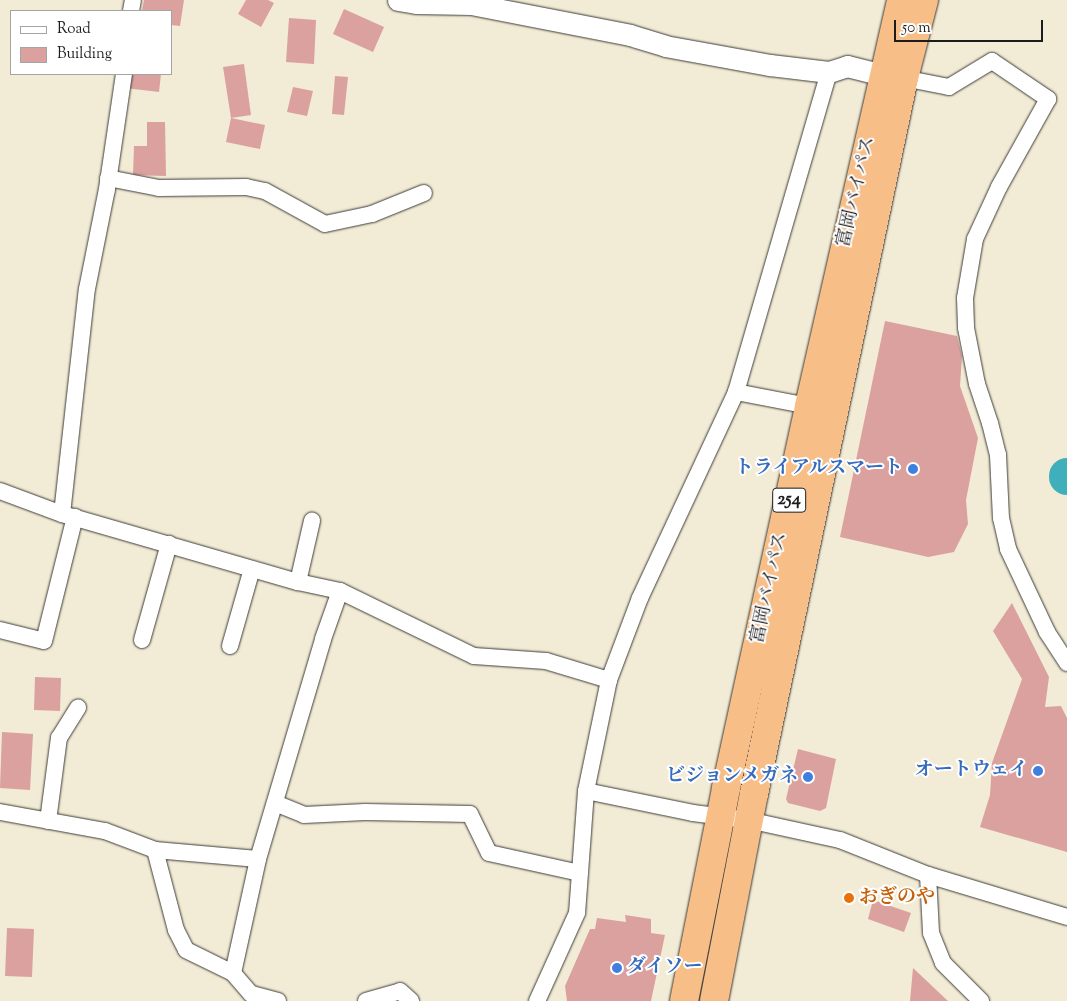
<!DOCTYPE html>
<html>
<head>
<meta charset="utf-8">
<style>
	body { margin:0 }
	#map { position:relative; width:1067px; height:1001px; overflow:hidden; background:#f2ebd5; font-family:"Sorts Mill Goudy","Noto Serif JP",serif }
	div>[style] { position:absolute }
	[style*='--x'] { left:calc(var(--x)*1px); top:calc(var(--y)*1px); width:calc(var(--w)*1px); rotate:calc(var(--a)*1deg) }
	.river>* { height:36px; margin:-18px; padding:0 18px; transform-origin:18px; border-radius:18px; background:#3fafbb }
	.building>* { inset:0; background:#dba19f }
	.roads { filter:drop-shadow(0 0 1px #3c3b38) drop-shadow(0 0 1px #3c3b38) }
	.minor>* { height:16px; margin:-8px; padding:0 8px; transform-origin:8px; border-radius:8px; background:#fff }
	.tertiary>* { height:21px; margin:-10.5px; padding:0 10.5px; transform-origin:10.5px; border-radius:10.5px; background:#fff }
	.trunk>* { height:28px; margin:-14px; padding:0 14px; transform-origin:14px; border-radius:14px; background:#f7be88 }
	.dots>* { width:14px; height:14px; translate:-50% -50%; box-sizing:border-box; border:2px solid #fff; border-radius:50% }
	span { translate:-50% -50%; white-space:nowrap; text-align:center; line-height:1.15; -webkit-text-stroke:4px #fff; paint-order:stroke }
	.shield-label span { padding:1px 4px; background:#fff; border:1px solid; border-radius:4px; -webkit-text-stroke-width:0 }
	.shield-label { font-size:18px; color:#1c1c1c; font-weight:700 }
	.street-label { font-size:19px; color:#1c1c1c }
	.shop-label { font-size:19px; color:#366cbe; font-weight:700 }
	.right { translate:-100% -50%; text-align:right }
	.left { translate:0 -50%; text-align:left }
	.food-label { font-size:19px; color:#c56008; font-weight:700 }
	.legend { position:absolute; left:10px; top:10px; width:162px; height:65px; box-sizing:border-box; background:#fff; border:1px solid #a4a4a4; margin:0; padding:6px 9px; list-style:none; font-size:15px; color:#1c1c1c }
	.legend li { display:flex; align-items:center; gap:10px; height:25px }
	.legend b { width:25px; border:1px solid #a4a4a4 }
	.scale { position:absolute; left:894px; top:20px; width:149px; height:22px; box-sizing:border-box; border:2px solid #1c1c1c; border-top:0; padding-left:6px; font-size:15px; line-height:18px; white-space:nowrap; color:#1c1c1c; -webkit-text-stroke:4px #fff; paint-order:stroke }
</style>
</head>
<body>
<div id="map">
	<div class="river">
		<i style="--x:1067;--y:476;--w:1;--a:90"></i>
	</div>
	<div class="building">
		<i style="clip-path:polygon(144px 0,184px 0,180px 26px,171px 25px,171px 11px,142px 11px)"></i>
		<i style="clip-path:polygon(246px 0,268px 0,274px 3px,261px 27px,238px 14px)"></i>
		<i style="clip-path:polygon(344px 9px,384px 27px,373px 52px,333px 34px)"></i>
		<i style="clip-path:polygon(289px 18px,316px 20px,314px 64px,286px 62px)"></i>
		<i style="clip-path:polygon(244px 64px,251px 115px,231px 118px,223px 67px)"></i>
		<i style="clip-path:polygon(127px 74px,161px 74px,159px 92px,125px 88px)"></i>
		<i style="clip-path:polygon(335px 76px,348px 77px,344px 115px,332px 114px)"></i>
		<i style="clip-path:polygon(293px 87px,313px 91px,307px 116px,287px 112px)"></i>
		<i style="clip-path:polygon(231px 118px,265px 125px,260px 149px,226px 142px)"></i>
		<i style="clip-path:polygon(147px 122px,165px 122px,166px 176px,133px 175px,134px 146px,147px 146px)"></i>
		<i style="clip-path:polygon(885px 321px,957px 336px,962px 356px,960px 386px,978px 438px,966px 500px,968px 524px,954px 552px,928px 557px,840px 537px)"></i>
		<i style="clip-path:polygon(1012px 603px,1049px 677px,1045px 707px,1061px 706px,1067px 718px,1067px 852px,980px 827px,990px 795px,992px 763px,1022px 679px,993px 631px)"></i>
		<i style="clip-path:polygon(35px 677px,61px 678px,60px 711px,34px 710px)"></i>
		<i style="clip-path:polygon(2px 732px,33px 734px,30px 790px,0 788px)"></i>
		<i style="clip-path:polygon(798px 749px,836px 759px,826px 808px,820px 811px,788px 803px,786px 799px)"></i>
		<i style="clip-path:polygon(873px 900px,911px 913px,904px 932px,868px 919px)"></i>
		<i style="clip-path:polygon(625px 915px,651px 919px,651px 933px,665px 935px,651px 1001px,567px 1001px,565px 986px,590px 929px,595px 929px,597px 918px,626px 922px)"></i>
		<i style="clip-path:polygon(7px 928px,34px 929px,32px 977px,5px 976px)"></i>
		<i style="clip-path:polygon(913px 968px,948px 1001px,910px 1001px)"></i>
	</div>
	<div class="roads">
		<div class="minor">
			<i style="--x:131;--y:11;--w:11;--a:-80"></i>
			<i style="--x:898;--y:77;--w:52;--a:11.1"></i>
			<i style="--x:949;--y:87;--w:50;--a:-31.2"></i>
			<i style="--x:992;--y:61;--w:68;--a:34.2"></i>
			<i style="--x:1048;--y:99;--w:101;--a:119.1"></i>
			<i style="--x:999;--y:187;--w:57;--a:114.8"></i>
			<i style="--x:975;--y:239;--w:60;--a:99.6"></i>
			<i style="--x:965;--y:298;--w:30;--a:88"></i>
			<i style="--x:966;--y:328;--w:57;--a:78.9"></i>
			<i style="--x:977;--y:384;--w:41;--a:71.6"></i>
			<i style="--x:990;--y:423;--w:33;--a:76"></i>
			<i style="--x:998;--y:455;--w:63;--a:87.3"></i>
			<i style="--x:1001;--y:518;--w:32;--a:77"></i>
			<i style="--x:1008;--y:549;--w:92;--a:64.8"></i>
			<i style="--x:1047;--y:632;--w:37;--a:57"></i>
			<i style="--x:108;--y:178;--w:52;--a:11.1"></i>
			<i style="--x:159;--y:188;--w:87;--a:-0.7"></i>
			<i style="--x:246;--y:187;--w:19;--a:12"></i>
			<i style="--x:265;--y:191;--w:68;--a:28.8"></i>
			<i style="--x:325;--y:224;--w:48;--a:-12"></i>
			<i style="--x:372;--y:214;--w:56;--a:-22"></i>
			<i style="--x:736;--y:392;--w:74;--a:10.9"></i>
			<i style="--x:0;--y:491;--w:66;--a:20.4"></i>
			<i style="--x:62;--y:514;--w:246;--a:16.1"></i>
			<i style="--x:298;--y:582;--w:43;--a:12.1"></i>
			<i style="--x:340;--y:591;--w:149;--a:25.9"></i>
			<i style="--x:474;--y:656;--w:72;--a:4"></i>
			<i style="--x:546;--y:661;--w:66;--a:16.8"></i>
			<i style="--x:609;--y:680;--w:113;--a:101.7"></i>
			<i style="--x:586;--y:791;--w:122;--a:94.2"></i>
			<i style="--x:577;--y:913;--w:97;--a:114.4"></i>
			<i style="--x:62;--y:514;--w:226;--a:-83.7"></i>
			<i style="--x:87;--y:289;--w:102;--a:-78.7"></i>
			<i style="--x:107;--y:189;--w:116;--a:-81.6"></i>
			<i style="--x:298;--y:582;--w:63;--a:-77.1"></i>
			<i style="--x:0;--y:630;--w:45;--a:14"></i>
			<i style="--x:44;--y:641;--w:128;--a:-76"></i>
			<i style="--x:142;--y:640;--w:100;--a:-74.3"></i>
			<i style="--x:230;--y:646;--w:80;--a:-74.1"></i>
			<i style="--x:609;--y:680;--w:88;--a:-69.3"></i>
			<i style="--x:640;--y:598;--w:227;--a:-65"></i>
			<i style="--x:736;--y:392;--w:333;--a:-73.8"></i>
			<i style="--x:586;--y:791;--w:109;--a:11.6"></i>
			<i style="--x:693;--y:813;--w:55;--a:7.3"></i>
			<i style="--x:748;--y:820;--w:94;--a:12.3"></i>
			<i style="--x:840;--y:840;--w:95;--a:21.7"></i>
			<i style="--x:928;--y:875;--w:145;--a:16.8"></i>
			<i style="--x:275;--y:803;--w:31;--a:22"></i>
			<i style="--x:304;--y:815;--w:61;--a:-2.8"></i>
			<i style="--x:365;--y:812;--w:105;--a:1.1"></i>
			<i style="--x:470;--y:814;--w:43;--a:64"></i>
			<i style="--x:489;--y:853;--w:93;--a:12.4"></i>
			<i style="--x:0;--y:812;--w:107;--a:10.3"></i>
			<i style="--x:105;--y:831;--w:53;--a:20.8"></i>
			<i style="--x:155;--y:850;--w:83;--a:75.3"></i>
			<i style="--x:176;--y:930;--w:22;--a:63"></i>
			<i style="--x:186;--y:950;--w:52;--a:26.1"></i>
			<i style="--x:48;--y:821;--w:84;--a:-82.5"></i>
			<i style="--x:59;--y:738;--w:36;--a:-58"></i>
			<i style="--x:155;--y:850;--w:103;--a:5"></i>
			<i style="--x:928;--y:875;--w:58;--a:87"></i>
			<i style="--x:931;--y:933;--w:32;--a:68"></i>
			<i style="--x:943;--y:963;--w:54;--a:45"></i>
			<i style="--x:278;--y:1001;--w:28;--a:-165"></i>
			<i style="--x:251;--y:994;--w:28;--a:-131"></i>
			<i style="--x:233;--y:973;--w:117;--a:-77.6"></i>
			<i style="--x:258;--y:859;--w:229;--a:-73.5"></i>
			<i style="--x:323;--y:639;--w:51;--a:-70.5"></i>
			<i style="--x:366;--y:1001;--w:35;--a:-16"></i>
			<i style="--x:400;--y:991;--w:15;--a:42"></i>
		</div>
		<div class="tertiary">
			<i style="--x:398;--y:0;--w:18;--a:9"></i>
			<i style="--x:416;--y:3;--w:55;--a:1"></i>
			<i style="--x:471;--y:4;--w:162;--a:11"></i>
			<i style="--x:630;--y:35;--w:37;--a:17"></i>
			<i style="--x:665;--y:46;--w:107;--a:10.3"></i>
			<i style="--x:770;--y:65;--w:59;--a:6.8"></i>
			<i style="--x:829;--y:72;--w:19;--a:-18"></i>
			<i style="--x:847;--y:66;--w:37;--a:14"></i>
		</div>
		<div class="trunk">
			<i style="--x:684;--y:1001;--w:217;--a:-78.8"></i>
			<i style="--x:726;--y:788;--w:391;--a:-77.7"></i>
			<i style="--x:809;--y:406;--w:416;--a:-77.2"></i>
			<i style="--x:714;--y:1001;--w:211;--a:-79.1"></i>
			<i style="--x:754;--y:794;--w:732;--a:-78.17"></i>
			<i style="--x:904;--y:78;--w:81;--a:-75.6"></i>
		</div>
	</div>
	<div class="dots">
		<i style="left:913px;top:469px;background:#3f7fe0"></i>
		<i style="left:1038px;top:771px;background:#3f7fe0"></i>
		<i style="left:808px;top:777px;background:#3f7fe0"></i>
		<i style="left:849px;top:898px;background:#e8710a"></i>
		<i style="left:617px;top:968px;background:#3f7fe0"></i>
	</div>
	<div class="shield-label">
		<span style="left:789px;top:500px">254</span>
	</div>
	<div class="street-label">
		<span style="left:857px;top:192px;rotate:-77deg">富岡バイパス</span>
		<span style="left:770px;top:588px;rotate:-78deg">富岡バイパス</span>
	</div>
	<div class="shop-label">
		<span class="right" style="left:903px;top:469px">トライアルスマート</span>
		<span class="right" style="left:1028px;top:771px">オートウェイ</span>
		<span class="right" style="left:798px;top:777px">ビジョンメガネ</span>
		<span class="left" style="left:627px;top:968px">ダイソー</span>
	</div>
	<div class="food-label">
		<span class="left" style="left:859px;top:898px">おぎのや</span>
	</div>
	<ul class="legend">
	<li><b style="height:6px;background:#fff"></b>Road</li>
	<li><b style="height:14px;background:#dba19f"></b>Building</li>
	</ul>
	<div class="scale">50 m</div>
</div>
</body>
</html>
